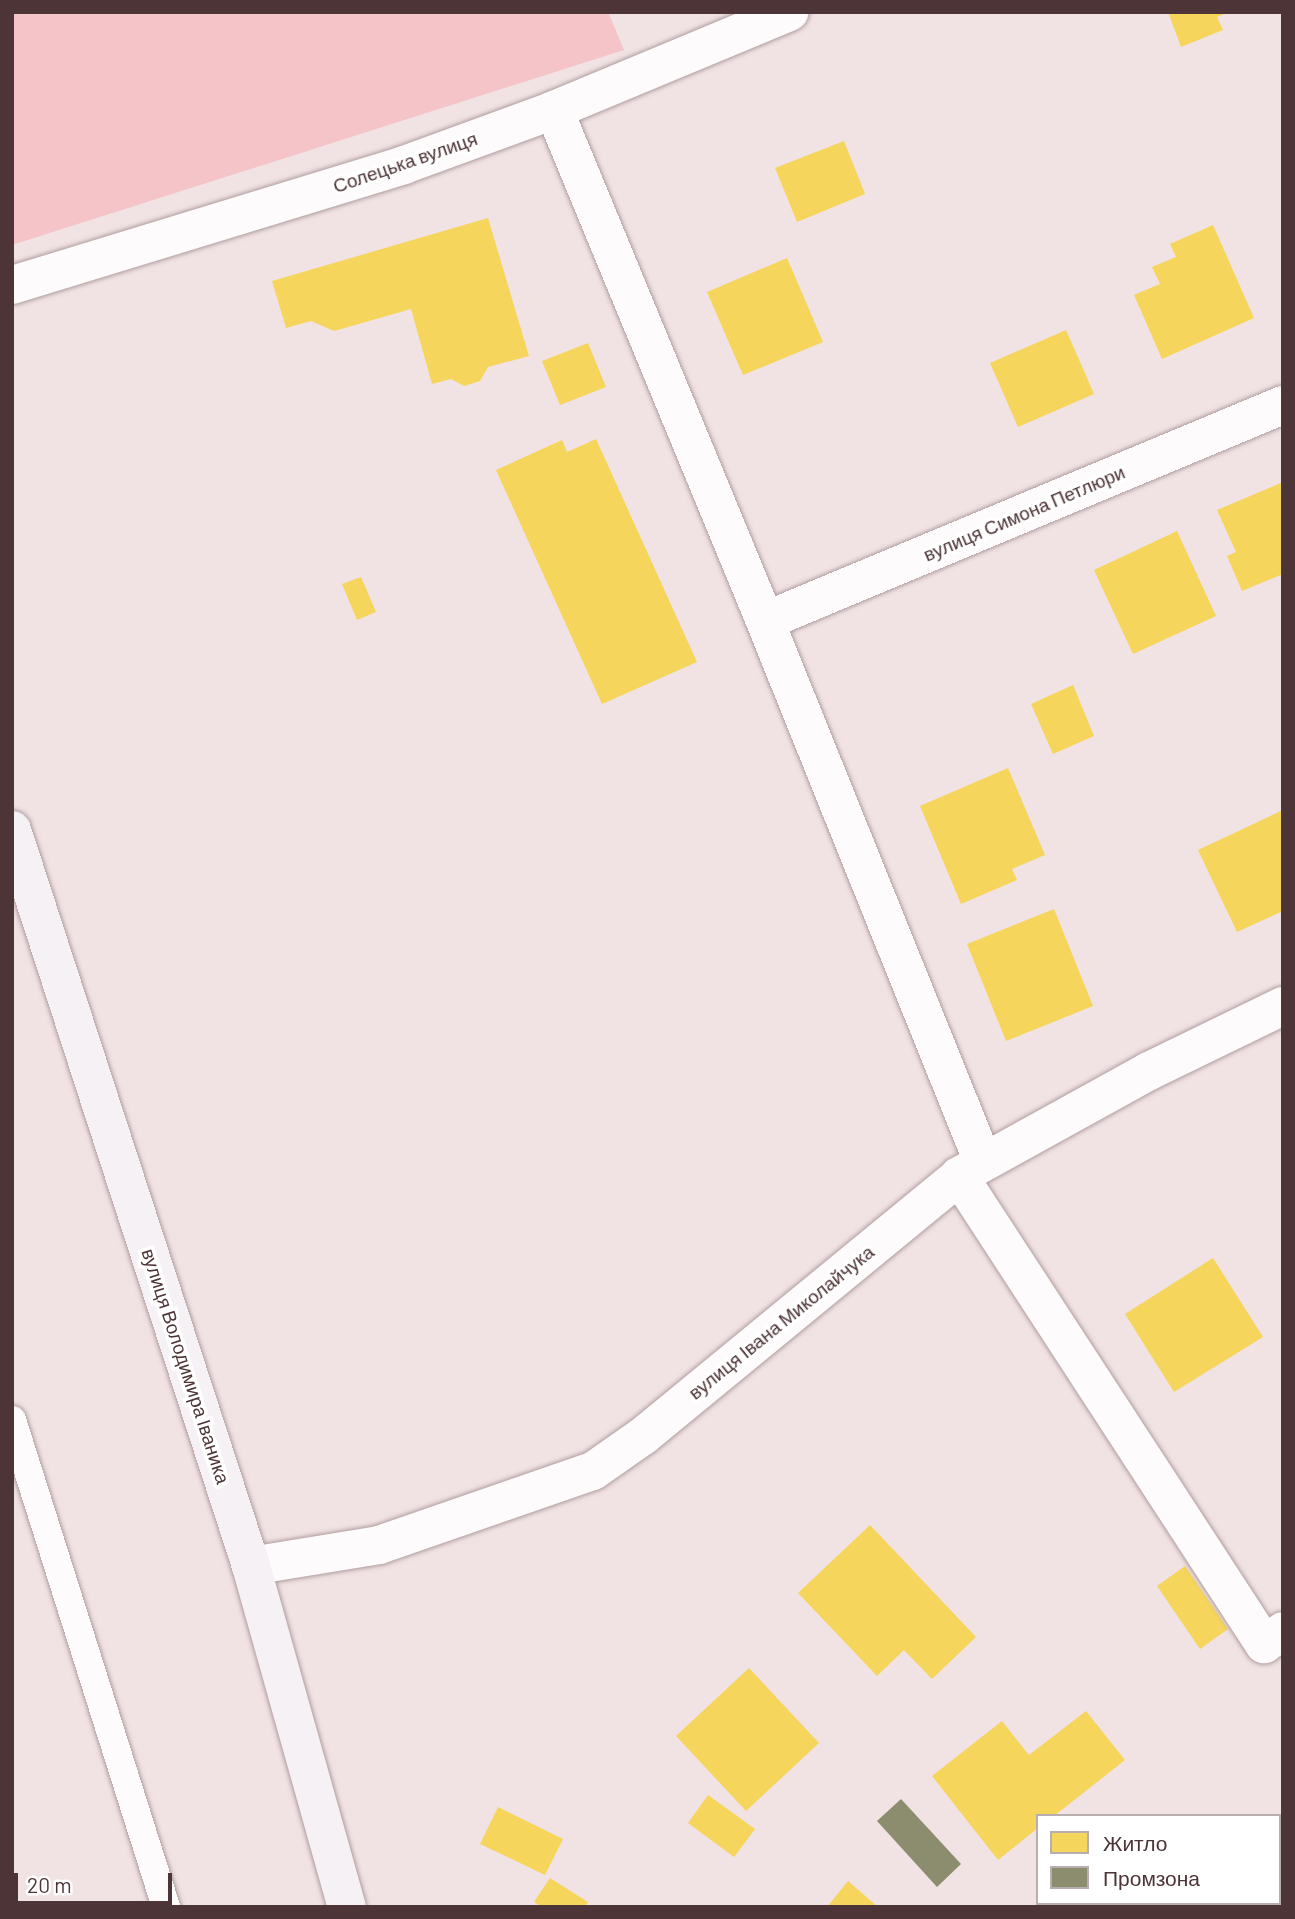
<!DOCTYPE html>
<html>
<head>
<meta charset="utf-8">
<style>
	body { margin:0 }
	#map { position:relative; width:1295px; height:1919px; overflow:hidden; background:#f1e2e3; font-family:Barlow,sans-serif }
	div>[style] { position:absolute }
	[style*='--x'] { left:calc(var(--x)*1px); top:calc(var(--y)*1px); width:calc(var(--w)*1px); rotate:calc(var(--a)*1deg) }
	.green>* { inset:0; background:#f5c4c8 }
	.homes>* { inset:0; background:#f6d55c }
	.industry>* { inset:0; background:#8c8c6e }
	.roads { filter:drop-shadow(0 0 2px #b09ea0) drop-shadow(0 0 2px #b09ea0) }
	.service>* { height:28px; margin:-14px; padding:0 14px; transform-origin:14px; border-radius:14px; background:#fdfbfb }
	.minor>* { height:38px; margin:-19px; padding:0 19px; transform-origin:19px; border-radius:19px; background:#fdfbfb }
	.secondary>* { height:38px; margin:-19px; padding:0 19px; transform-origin:19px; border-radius:19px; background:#f6f1f5 }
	span { translate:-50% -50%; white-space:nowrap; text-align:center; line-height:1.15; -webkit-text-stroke:7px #fff; paint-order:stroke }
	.street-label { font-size:19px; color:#4d3436 }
	.frame { position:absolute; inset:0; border:14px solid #4d3436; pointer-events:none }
	.legend { position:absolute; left:1036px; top:1814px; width:245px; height:91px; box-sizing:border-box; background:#fff; border:2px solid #b8aeaf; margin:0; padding:9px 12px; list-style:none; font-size:21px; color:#4d3436 }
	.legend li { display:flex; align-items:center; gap:14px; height:35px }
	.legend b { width:35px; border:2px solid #b8aeaf }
	.scale { position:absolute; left:14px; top:1873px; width:158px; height:32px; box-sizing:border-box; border:4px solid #4d3436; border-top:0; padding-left:9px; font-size:21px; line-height:24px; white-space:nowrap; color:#4d3436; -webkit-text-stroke:5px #fff; paint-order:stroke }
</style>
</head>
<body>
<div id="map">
	<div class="green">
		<i style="clip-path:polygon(12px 12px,608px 12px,624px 50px,12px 245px)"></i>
	</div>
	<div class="homes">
		<i style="clip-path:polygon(1168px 12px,1229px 12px,1217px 17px,1223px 30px,1181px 47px)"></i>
		<i style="clip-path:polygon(844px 141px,865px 194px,797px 222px,775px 168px)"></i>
		<i style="clip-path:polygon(488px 218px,529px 356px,488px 367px,480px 381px,464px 386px,451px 379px,432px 384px,411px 309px,334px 331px,311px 321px,286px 328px,272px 281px)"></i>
		<i style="clip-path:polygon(1213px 225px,1254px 318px,1162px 359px,1134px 295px,1160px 284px,1152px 267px,1176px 257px,1170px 244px)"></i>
		<i style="clip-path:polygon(787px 258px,823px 342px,743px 375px,707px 292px)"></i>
		<i style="clip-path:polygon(1066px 330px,1094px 394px,1018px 427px,990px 363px)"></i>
		<i style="clip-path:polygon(588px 343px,606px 387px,560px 405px,542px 361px)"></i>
		<i style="clip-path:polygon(596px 439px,697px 662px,602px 704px,496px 470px,562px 440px,567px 452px)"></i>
		<i style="clip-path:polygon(1283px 482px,1283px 574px,1242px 591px,1227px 556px,1236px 552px,1217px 510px)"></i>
		<i style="clip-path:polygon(1177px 531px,1216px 616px,1133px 654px,1094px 570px)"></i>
		<i style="clip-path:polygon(361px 577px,376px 612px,357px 620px,342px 584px)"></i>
		<i style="clip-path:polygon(1073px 685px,1094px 736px,1053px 754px,1031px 704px)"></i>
		<i style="clip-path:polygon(1008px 768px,1045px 855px,1012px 869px,1017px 880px,961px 904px,920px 806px)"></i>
		<i style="clip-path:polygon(1283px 810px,1283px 911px,1237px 932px,1198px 850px)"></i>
		<i style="clip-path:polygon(1054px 909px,1093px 1006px,1006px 1041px,967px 944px)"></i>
		<i style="clip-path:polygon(1213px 1258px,1263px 1337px,1174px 1392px,1125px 1314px)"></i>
		<i style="clip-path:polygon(870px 1525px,976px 1637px,932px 1679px,904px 1650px,877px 1676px,798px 1593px)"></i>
		<i style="clip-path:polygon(1185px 1566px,1228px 1629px,1200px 1649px,1157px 1586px)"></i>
		<i style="clip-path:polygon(749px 1668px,819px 1743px,746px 1811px,676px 1736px)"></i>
		<i style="clip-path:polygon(1086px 1711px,1125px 1760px,1054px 1816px,1038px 1816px,1038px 1828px,998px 1860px,932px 1776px,1002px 1721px,1029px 1755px)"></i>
		<i style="clip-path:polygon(708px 1795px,755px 1829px,734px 1857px,688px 1823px)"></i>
		<i style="clip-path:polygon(498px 1807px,563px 1839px,545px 1875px,480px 1844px)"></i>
		<i style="clip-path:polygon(550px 1878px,588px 1902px,585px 1907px,542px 1907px,534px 1902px)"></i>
		<i style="clip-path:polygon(848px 1881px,878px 1907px,827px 1907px)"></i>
	</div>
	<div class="industry">
		<i style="clip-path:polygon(901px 1799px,961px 1864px,937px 1887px,877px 1821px)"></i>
	</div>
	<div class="roads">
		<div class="service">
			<i style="--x:12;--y:1420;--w:511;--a:72.45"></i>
		</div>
		<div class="minor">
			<i style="--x:554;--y:110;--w:553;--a:67.56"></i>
			<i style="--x:765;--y:621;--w:583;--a:68.05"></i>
			<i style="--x:12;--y:285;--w:410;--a:-17"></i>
			<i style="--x:404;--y:165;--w:160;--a:-20.1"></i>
			<i style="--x:554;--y:110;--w:255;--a:-22.6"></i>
			<i style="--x:765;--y:621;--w:561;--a:-22.64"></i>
			<i style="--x:959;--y:1176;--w:559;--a:56.91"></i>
			<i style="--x:1264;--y:1644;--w:23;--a:-34"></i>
			<i style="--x:251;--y:1566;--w:130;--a:-9.3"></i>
			<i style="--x:379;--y:1545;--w:226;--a:-19.1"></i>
			<i style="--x:593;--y:1471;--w:61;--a:-35"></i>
			<i style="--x:643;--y:1436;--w:409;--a:-39.4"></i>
			<i style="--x:959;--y:1176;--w:217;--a:-28.9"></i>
			<i style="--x:1149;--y:1071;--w:149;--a:-25.9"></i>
		</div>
		<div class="secondary">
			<i style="--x:12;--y:830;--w:774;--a:72.01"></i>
			<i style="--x:251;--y:1566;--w:354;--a:74.3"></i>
		</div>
	</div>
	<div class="street-label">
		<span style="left:405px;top:162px;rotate:-19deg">Солецька вулиця</span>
		<span style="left:1024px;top:513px;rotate:-23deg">вулиця Симона Петлюри</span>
		<span style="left:781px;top:1322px;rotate:-39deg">вулиця Івана Миколайчука</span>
		<span style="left:186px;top:1366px;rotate:72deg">вулиця Володимира Іваника</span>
	</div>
	<div class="frame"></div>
	<ul class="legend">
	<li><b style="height:19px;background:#f6d55c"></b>Житло</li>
	<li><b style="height:19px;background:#8c8c6e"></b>Промзона</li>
	</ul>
	<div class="scale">20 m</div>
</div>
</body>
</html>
